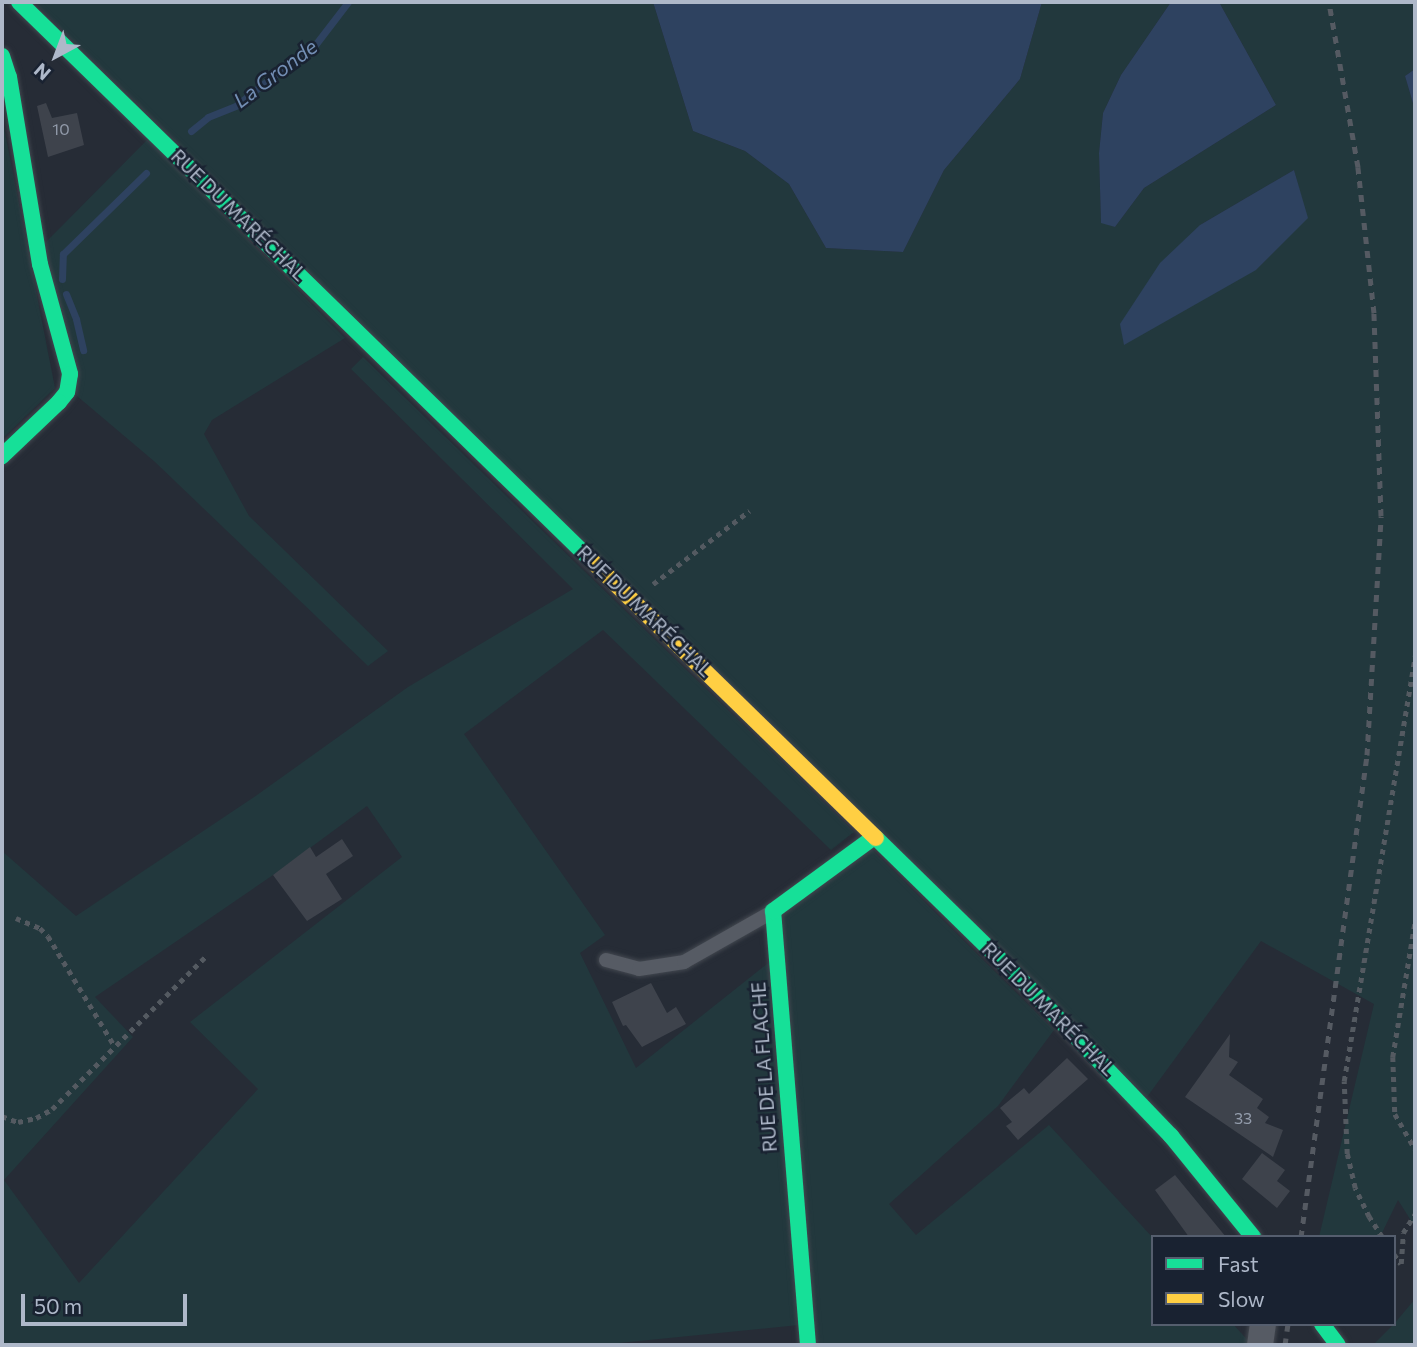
<!DOCTYPE html>
<html>
<head>
<meta charset="utf-8">
<style>
	body { margin:0 }
	#map { position:relative; width:1417px; height:1347px; overflow:hidden; background:#262c36; font-family:Commissioner,sans-serif }
	div>[style] { position:absolute }
	[style*='--x'] { left:calc(var(--x)*1px); top:calc(var(--y)*1px); width:calc(var(--w)*1px); rotate:calc(var(--a)*1deg) }
	.green>* { inset:0; background:#22383d }
	.water>* { inset:0; background:#2e4260 }
	.stream>* { height:7px; margin:-3.5px; padding:0 3.5px; transform-origin:3.5px; border-radius:3.5px; background:#2e4260 }
	.building>* { inset:0; background:#3e434c }
	.path>* { height:4.5px; margin-top:-2.25px; transform-origin:0; background:repeating-linear-gradient(90deg,#545a61 0 5px,transparent 0 10px) }
	.roads { filter:drop-shadow(0 0 2px #42474f) drop-shadow(0 0 2px #42474f) }
	.lane>* { height:14px; margin:-7px; padding:0 7px; transform-origin:7px; border-radius:7px; background:#565b64 }
	.street>* { height:26px; margin:-13px; padding:0 13px; transform-origin:13px; border-radius:13px; background:#565b64 }
	.fast>* { height:16px; margin:-8px; padding:0 8px; transform-origin:8px; border-radius:8px; background:#16e098 }
	.slow>* { height:16px; margin:-8px; padding:0 8px; transform-origin:8px; border-radius:8px; background:#ffcf43 }
	.rail>* { height:5px; margin-top:-2.5px; transform-origin:0; background:repeating-linear-gradient(90deg,#555a62 0 7px,transparent 0 14px) }
	span { translate:-50% -50%; white-space:nowrap; text-align:center; line-height:1.15; -webkit-text-stroke:5px #192231; paint-order:stroke }
	.number-label { font-size:16px; color:#929baa }
	.number-label span { -webkit-text-stroke-width:0 }
	.street-label { font-size:19px; color:#aeb8c9 }
	.water-label { font-size:21px; color:#738eb4; font-style:italic }
	.frame { position:absolute; inset:0; border:4px solid #aeb8c9; pointer-events:none }
	.legend { position:absolute; left:1151px; top:1235px; width:245px; height:91px; box-sizing:border-box; background:#192231; border:2px solid #555e6e; margin:0; padding:9px 12px; list-style:none; font-size:21px; color:#aeb8c9 }
	.legend li { display:flex; align-items:center; gap:14px; height:35px }
	.legend b { width:35px; border:2px solid #555e6e }
	.north { position:absolute; left:21px; top:21px; width:70px; height:70px; -webkit-text-stroke:5px #192231; paint-order:stroke; rotate:221deg; font-size:19px; font-weight:700; line-height:28px; text-align:center; color:#aeb8c9 }
	.north::after { content:''; display:block; margin:auto; width:24px; height:32px; background:#aeb8c9; clip-path:polygon(50% 0,100% 100%,50% 72%,0 100%) }
	.scale { position:absolute; left:21px; top:1294px; width:166px; height:32px; box-sizing:border-box; border:4px solid #aeb8c9; border-top:0; padding-left:9px; font-size:21px; line-height:24px; white-space:nowrap; color:#aeb8c9; -webkit-text-stroke:5px #192231; paint-order:stroke }
</style>
</head>
<body>
<div id="map">
	<div class="green">
		<i style="clip-path:polygon(evenodd,34px 2px,653px 2px,693px 131px,745px 151px,789px 184px,826px 248px,903px 252px,944px 170px,1020px 79px,1042px 2px,1171px 2px,1121px 75px,1103px 113px,1099px 153px,1101px 222px,1115px 227px,1144px 188px,1276px 105px,1219px 2px,1415px 2px,1415px 69px,1405px 76px,1415px 110px,1415px 1227px,1398px 1200px,1380px 1237px,1319px 1237px,1374px 1004px,1261px 941px,1147px 1097px,34px 2px,1294px 170px,1307px 218px,1256px 270px,1200px 225px,1294px 170px)"></i>
		<i style="clip-path:polygon(2px 117px,55px 388px,2px 439px)"></i>
		<i style="clip-path:polygon(148px 139px,345px 338px,212px 420px,204px 434px,249px 516px,388px 651px,368px 666px,155px 462px,77px 396px,44px 244px)"></i>
		<i style="clip-path:polygon(evenodd,363px 357px,854px 832px,831px 850px,603px 630px,464px 734px,605px 935px,580px 953px,636px 1068px,772px 960px,799px 1325px,599px 1345px,2px 1345px,2px 851px,76px 916px,257px 795px,408px 687px,573px 589px,351px 369px,363px 357px,367px 806px,402px 857px,190px 1022px,258px 1089px,79px 1283px,4px 1180px,133px 1037px,95px 997px,276px 873px,367px 806px)"></i>
		<i style="clip-path:polygon(871px 849px,1054px 1030px,998px 1106px,889px 1204px,916px 1235px,1049px 1125px,1153px 1238px,1153px 1324px,1233px 1324px,1252px 1345px,815px 1345px,779px 915px)"></i>
		<i style="clip-path:polygon(1415px 1299px,1415px 1345px,1373px 1345px,1394px 1324px)"></i>
	</div>
	<div class="water">
		<i style="clip-path:polygon(653px 2px,1042px 2px,1020px 79px,944px 170px,903px 252px,826px 248px,789px 184px,745px 151px,693px 131px)"></i>
		<i style="clip-path:polygon(1171px 2px,1219px 2px,1276px 105px,1144px 188px,1115px 227px,1101px 223px,1099px 153px,1103px 113px,1121px 75px)"></i>
		<i style="clip-path:polygon(1415px 69px,1415px 110px,1405px 76px)"></i>
		<i style="clip-path:polygon(1294px 170px,1308px 218px,1256px 270px,1124px 345px,1120px 324px,1160px 263px,1200px 225px)"></i>
	</div>
	<div class="stream">
		<i style="--x:191;--y:131;--w:22;--a:-39"></i>
		<i style="--x:208;--y:117;--w:31;--a:-22"></i>
		<i style="--x:237;--y:105;--w:73;--a:-38.9"></i>
		<i style="--x:294;--y:59;--w:21;--a:-29"></i>
		<i style="--x:312;--y:49;--w:59;--a:-52.5"></i>
		<i style="--x:62;--y:279;--w:25;--a:-88"></i>
		<i style="--x:63;--y:254;--w:116;--a:-44.3"></i>
		<i style="--x:66;--y:294;--w:27;--a:68"></i>
		<i style="--x:76;--y:319;--w:32;--a:77"></i>
	</div>
	<div class="building">
		<i style="clip-path:polygon(46px 103px,52px 118px,77px 113px,84px 145px,48px 157px,37px 106px)"></i>
		<i style="clip-path:polygon(342px 839px,353px 856px,326px 874px,342px 899px,307px 921px,273px 875px,310px 847px,316px 857px)"></i>
		<i style="clip-path:polygon(651px 983px,667px 1013px,676px 1007px,686px 1024px,642px 1047px,626px 1025px,623px 1026px,612px 1002px)"></i>
		<i style="clip-path:polygon(1230px 1034px,1229px 1057px,1238px 1062px,1229px 1075px,1263px 1099px,1257px 1108px,1269px 1117px,1265px 1123px,1283px 1130px,1273px 1157px,1185px 1097px)"></i>
		<i style="clip-path:polygon(1067px 1058px,1088px 1079px,1018px 1140px,1006px 1126px,1012px 1122px,1000px 1108px,1024px 1088px,1029px 1094px)"></i>
		<i style="clip-path:polygon(1262px 1153px,1285px 1170px,1277px 1181px,1290px 1191px,1277px 1208px,1242px 1179px)"></i>
		<i style="clip-path:polygon(1175px 1175px,1226px 1237px,1189px 1237px,1155px 1190px)"></i>
	</div>
	<div class="path">
		<i style="--x:653;--y:584;--w:121;--a:-37.2"></i>
		<i style="--x:16;--y:918;--w:26;--a:23"></i>
		<i style="--x:40;--y:928;--w:11;--a:45"></i>
		<i style="--x:48;--y:936;--w:127;--a:58.8"></i>
		<i style="--x:1415;--y:924;--w:135;--a:99.4"></i>
		<i style="--x:1393;--y:1057;--w:57;--a:88"></i>
		<i style="--x:1395;--y:1114;--w:40;--a:60.3"></i>
		<i style="--x:2;--y:1116;--w:17;--a:21"></i>
		<i style="--x:18;--y:1122;--w:18;--a:-13"></i>
		<i style="--x:36;--y:1118;--w:18;--a:-29"></i>
		<i style="--x:52;--y:1109;--w:216;--a:-44.8"></i>
		<i style="--x:1382;--y:1237;--w:24;--a:-123"></i>
		<i style="--x:1369;--y:1217;--w:32;--a:-116"></i>
		<i style="--x:1355;--y:1188;--w:35;--a:-103"></i>
		<i style="--x:1347;--y:1154;--w:73;--a:-92.4"></i>
		<i style="--x:1344;--y:1081;--w:432;--a:-80.5"></i>
		<i style="--x:1394;--y:1254;--w:12;--a:55"></i>
		<i style="--x:1401;--y:1264;--w:31;--a:-86"></i>
		<i style="--x:1403;--y:1233;--w:22;--a:-58"></i>
	</div>
	<div class="roads">
		<div class="lane">
			<i style="--x:606;--y:960;--w:34;--a:15"></i>
			<i style="--x:639;--y:969;--w:46;--a:-8.8"></i>
			<i style="--x:684;--y:962;--w:101;--a:-29.6"></i>
		</div>
		<div class="street">
			<i style="--x:1260;--y:1345;--w:21;--a:-82"></i>
		</div>
		<div class="fast">
			<i style="--x:19;--y:2;--w:799;--a:44.29"></i>
			<i style="--x:2;--y:56;--w:22;--a:72"></i>
			<i style="--x:9;--y:77;--w:190;--a:80.6"></i>
			<i style="--x:40;--y:264;--w:114;--a:74.7"></i>
			<i style="--x:70;--y:374;--w:18;--a:99"></i>
			<i style="--x:67;--y:392;--w:13;--a:129"></i>
			<i style="--x:59;--y:402;--w:79;--a:136.5"></i>
			<i style="--x:876;--y:838;--w:216;--a:44.4"></i>
			<i style="--x:1030;--y:989;--w:204;--a:46.2"></i>
			<i style="--x:1171;--y:1136;--w:130;--a:50.9"></i>
			<i style="--x:1322;--y:1324;--w:26;--a:53"></i>
			<i style="--x:808;--y:1345;--w:435;--a:-94.6"></i>
			<i style="--x:773;--y:911;--w:125;--a:-36.2"></i>
		</div>
		<div class="slow">
			<i style="--x:591;--y:560;--w:398;--a:44.3"></i>
		</div>
	</div>
	<div class="rail">
		<i style="--x:1301;--y:1237;--w:486;--a:-82.2"></i>
		<i style="--x:1367;--y:755;--w:239;--a:-86.6"></i>
		<i style="--x:1381;--y:516;--w:203;--a:-92"></i>
		<i style="--x:1374;--y:313;--w:147;--a:-96.3"></i>
		<i style="--x:1358;--y:167;--w:168;--a:-100"></i>
		<i style="--x:1285;--y:1345;--w:21;--a:-82"></i>
	</div>
	<div class="number-label">
		<span style="left:61px;top:129px">10</span>
		<span style="left:1243px;top:1118px">33</span>
	</div>
	<div class="street-label">
		<span style="left:239px;top:215px;rotate:44deg">RUE DU MARÉCHAL</span>
		<span style="left:645px;top:611px;rotate:44deg">RUE DU MARÉCHAL</span>
		<span style="left:1049px;top:1009px;rotate:45deg">RUE DU MARÉCHAL</span>
		<span style="left:764px;top:1067px;rotate:-94deg">RUE DE LA FLACHE</span>
	</div>
	<div class="water-label">
		<span style="left:275px;top:73px;rotate:-37deg">La Gronde</span>
	</div>
	<div class="frame"></div>
	<ul class="legend">
	<li><b style="height:9px;background:#16e098"></b>Fast</li>
	<li><b style="height:9px;background:#ffcf43"></b>Slow</li>
	</ul>
	<div class="north">N</div>
	<div class="scale">50 m</div>
</div>
</body>
</html>
